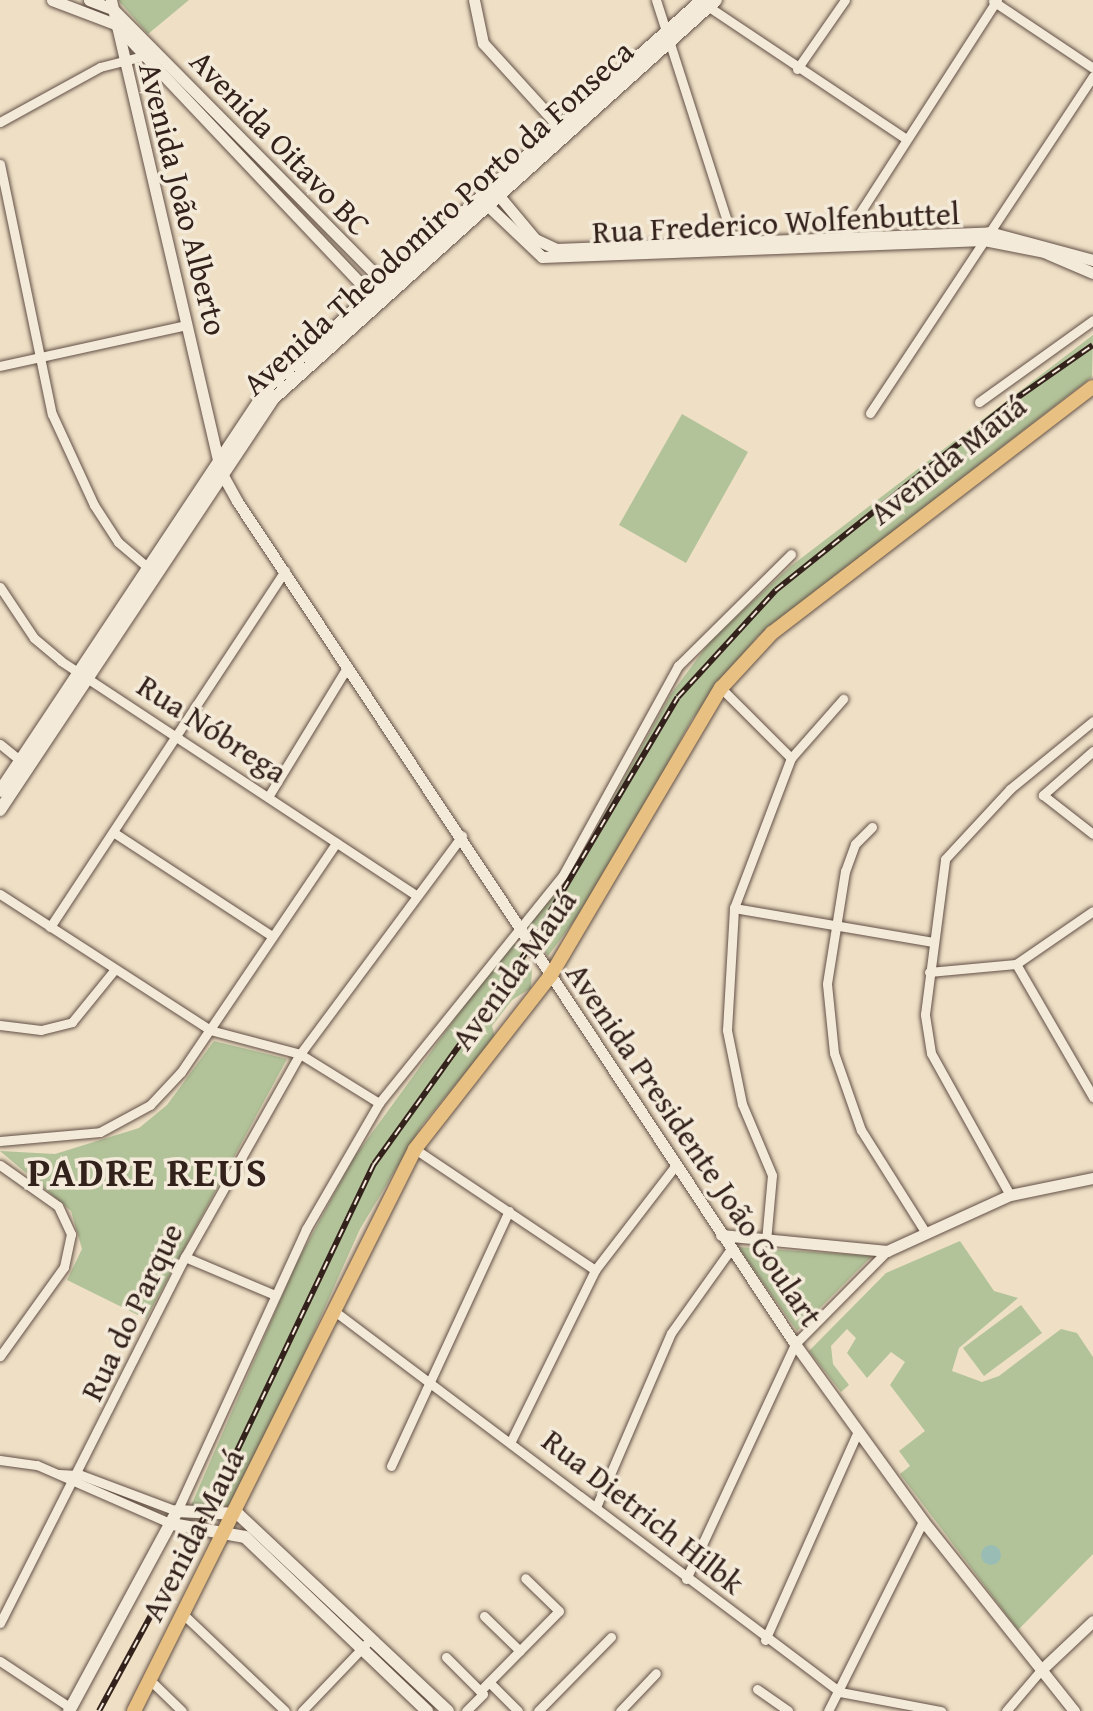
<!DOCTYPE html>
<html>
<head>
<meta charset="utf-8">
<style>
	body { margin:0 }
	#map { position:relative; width:1093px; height:1711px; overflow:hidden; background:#eedfc5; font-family:"Gentium Book Plus",serif }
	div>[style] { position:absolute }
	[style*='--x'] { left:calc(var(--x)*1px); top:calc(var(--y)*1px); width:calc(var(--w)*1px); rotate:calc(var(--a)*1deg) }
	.green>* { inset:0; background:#b3c399 }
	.water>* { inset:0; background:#99bdb5 }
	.round { border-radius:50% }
	.roads { filter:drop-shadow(0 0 2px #625046) drop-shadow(0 0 2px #625046) }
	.minor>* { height:9px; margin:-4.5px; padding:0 4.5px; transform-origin:4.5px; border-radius:4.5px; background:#f4ead9 }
	.tertiary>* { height:11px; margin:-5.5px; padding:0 5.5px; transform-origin:5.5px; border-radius:5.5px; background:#f4ead9 }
	.secondary>* { height:12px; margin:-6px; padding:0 6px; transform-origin:6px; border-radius:6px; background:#f4ead9 }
	.primary>* { height:14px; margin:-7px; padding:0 7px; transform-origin:7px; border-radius:7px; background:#e7c082 }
	.rail>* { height:6px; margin-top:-3px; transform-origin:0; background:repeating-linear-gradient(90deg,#f4ead9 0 9px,#33211b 0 18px); box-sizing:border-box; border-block:2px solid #33211b }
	span { translate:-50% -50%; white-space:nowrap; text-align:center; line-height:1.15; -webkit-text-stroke:7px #f4ead9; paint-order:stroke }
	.street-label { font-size:32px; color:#33211b }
	.district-label { font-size:40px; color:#33211b; font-weight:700; letter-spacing:2px }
</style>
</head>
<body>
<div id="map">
	<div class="green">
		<i style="clip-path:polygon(118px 0,189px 0,148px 34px)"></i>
		<i style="clip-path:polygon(1093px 335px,1092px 377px,757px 637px,692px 719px,604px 881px,548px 956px,527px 926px,567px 881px,671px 694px,712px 639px,791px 566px)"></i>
		<i style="clip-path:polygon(682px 414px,748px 452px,686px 563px,619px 525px)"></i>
		<i style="clip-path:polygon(512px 940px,532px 968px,531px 988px,512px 1000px,492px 1026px,495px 1037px,423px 1124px,360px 1229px,236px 1506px,190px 1508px,296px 1264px,353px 1159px)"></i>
		<i style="clip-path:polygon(214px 1041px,287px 1059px,146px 1319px,67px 1280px,82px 1249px,71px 1211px,0 1151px,55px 1154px,139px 1128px,167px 1105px)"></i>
		<i style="clip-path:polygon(960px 1241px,994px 1291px,1018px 1298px,959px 1348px,952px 1371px,982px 1382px,999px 1376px,1061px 1329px,1077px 1333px,1093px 1357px,1093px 1554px,1018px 1630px,900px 1474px,910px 1466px,899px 1451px,925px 1431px,890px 1385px,905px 1362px,891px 1352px,867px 1378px,847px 1353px,856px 1338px,847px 1329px,831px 1346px,833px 1364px,849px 1385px,841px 1392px,809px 1351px,886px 1273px)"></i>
		<i style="clip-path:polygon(738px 1247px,872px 1256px,797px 1331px)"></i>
		<i style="clip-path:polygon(1021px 1305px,1042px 1333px,984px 1376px,963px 1348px)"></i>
	</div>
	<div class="water">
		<i class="round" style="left:981px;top:1545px;width:20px;height:20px"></i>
	</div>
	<div class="roads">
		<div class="minor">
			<i style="--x:656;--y:0;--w:258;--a:72.2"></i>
			<i style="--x:993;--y:1;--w:120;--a:33.8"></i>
			<i style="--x:706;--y:5;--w:237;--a:33.8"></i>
			<i style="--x:797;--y:69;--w:84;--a:-55.2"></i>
			<i style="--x:0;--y:122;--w:114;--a:-28.8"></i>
			<i style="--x:100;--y:67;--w:49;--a:-14.3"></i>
			<i style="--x:0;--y:164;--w:255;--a:78.3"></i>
			<i style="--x:52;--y:414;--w:100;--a:65.2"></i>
			<i style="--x:94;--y:505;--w:44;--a:57"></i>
			<i style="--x:118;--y:542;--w:46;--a:40.6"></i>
			<i style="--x:841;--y:242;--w:288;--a:-57.2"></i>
			<i style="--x:0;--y:366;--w:191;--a:-12.4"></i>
			<i style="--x:979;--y:402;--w:140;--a:-35.7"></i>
			<i style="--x:870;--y:413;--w:404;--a:-56.5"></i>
			<i style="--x:0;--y:587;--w:61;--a:56.3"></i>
			<i style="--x:34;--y:638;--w:35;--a:40"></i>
			<i style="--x:61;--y:661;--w:425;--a:33.4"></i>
			<i style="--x:721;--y:688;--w:99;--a:45"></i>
			<i style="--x:0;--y:744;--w:32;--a:39"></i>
			<i style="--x:1093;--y:751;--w:67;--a:138.7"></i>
			<i style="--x:1043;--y:795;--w:63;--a:38"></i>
			<i style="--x:268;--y:797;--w:153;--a:-58.6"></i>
			<i style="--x:872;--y:827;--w:24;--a:135"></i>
			<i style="--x:855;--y:844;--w:29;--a:110"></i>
			<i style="--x:845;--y:871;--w:114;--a:99.1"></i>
			<i style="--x:827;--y:984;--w:69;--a:84.2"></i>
			<i style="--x:834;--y:1053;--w:82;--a:70.7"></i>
			<i style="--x:861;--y:1130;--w:118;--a:57.8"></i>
			<i style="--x:113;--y:832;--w:190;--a:33.2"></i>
			<i style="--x:0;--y:894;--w:250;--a:32.9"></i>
			<i style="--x:210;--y:1030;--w:93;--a:14.9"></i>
			<i style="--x:300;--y:1054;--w:93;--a:31.8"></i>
			<i style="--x:734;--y:908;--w:202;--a:9.7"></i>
			<i style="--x:50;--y:927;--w:427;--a:-56.6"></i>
			<i style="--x:1016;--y:964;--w:154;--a:59.9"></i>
			<i style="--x:929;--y:972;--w:87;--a:-5.3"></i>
			<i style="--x:1016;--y:964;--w:93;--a:-34.5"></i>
			<i style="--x:0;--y:1025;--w:41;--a:7"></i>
			<i style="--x:41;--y:1030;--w:32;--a:-14"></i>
			<i style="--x:72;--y:1022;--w:68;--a:-50.9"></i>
			<i style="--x:0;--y:1141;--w:100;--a:-5.1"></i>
			<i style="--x:100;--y:1132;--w:57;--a:-28.4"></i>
			<i style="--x:150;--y:1105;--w:45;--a:-46.8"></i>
			<i style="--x:181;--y:1072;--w:277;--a:-55.9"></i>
			<i style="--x:415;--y:1149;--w:217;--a:33.9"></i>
			<i style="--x:0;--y:1165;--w:71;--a:35.3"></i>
			<i style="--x:58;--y:1206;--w:31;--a:65"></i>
			<i style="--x:71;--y:1234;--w:34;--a:102"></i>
			<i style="--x:64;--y:1267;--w:110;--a:125.7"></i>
			<i style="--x:1010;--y:1195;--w:162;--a:-119.1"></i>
			<i style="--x:931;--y:1053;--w:39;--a:-99"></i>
			<i style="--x:925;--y:1014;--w:156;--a:-82.6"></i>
			<i style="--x:945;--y:859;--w:96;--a:-47.1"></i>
			<i style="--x:1010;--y:789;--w:107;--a:-39.3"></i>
			<i style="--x:766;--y:1241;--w:66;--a:-84.8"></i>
			<i style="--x:772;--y:1175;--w:77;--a:-112.9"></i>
			<i style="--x:742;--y:1104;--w:76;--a:-101.5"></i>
			<i style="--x:727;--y:1030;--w:122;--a:-86.7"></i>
			<i style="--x:734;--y:908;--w:160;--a:-69.2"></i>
			<i style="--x:791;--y:758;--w:79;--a:-48.6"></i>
			<i style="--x:185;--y:1257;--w:98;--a:22.9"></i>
			<i style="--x:333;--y:1310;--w:635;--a:37"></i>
			<i style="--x:840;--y:1692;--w:103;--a:10.7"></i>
			<i style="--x:510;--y:1443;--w:193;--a:-63.8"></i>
			<i style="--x:595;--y:1270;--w:131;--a:-52.4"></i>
			<i style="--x:0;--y:1460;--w:37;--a:8"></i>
			<i style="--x:37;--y:1465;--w:147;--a:23.6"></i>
			<i style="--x:391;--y:1466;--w:281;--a:-65.2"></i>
			<i style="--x:59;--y:1474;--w:22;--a:3"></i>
			<i style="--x:81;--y:1475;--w:103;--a:20.6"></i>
			<i style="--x:177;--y:1511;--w:310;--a:-65.4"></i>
			<i style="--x:306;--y:1229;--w:146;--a:-59.9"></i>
			<i style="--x:379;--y:1103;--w:293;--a:-51.1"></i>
			<i style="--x:563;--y:875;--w:239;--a:-61.2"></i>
			<i style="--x:678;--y:666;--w:159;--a:-44.7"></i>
			<i style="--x:596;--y:1507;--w:189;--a:-66.7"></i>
			<i style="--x:671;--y:1333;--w:103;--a:-54.5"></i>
			<i style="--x:686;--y:1579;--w:259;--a:-65.1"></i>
			<i style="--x:795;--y:1344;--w:131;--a:-45.3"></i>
			<i style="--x:184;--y:1615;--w:139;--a:43.5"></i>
			<i style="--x:484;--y:1616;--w:50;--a:44.2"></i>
			<i style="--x:0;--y:1623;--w:410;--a:-63.2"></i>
			<i style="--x:185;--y:1257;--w:233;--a:-60.5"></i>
			<i style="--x:300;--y:1054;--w:272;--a:-53.4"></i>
			<i style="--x:765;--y:1640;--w:229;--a:-66"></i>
			<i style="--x:446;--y:1657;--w:52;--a:45"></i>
			<i style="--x:483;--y:1694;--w:24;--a:135"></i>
			<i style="--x:0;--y:1661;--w:85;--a:33.5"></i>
			<i style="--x:151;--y:1681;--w:43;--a:44.1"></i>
			<i style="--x:489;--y:1682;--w:41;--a:45"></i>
			<i style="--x:757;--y:1689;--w:38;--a:35"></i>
			<i style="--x:480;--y:1691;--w:112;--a:-45.4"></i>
			<i style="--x:559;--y:1611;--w:47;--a:-135.9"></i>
			<i style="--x:302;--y:1711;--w:93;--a:-46.3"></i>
			<i style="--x:538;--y:1711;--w:104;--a:-45.4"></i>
			<i style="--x:620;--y:1711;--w:52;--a:-46.5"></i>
			<i style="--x:828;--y:1711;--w:212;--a:-63.4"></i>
			<i style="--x:1006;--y:1711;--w:54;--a:-49.5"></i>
		</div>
		<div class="tertiary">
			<i style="--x:52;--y:0;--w:67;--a:20.9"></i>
			<i style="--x:115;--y:24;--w:380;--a:46.6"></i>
			<i style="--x:89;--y:0;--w:26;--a:21"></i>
			<i style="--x:113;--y:9;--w:394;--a:45.3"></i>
			<i style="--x:111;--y:0;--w:485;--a:76.9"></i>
			<i style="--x:221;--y:472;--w:33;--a:61"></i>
			<i style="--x:237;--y:501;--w:1011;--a:56.5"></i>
			<i style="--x:795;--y:1344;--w:218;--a:54.1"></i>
			<i style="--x:923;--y:1521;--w:243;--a:51.5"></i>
			<i style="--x:474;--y:0;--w:44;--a:78.2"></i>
			<i style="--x:483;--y:43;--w:119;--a:47.7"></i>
			<i style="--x:495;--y:191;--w:62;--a:50.2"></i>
			<i style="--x:535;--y:239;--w:23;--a:25"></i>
			<i style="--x:556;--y:249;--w:433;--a:-2.2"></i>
			<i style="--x:989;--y:232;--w:108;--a:15.1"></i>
			<i style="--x:483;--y:201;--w:81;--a:43.5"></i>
			<i style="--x:542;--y:257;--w:442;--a:-2.2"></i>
			<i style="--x:984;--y:240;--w:61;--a:11.3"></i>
			<i style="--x:1044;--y:252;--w:53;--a:23.2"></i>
			<i style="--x:721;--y:1235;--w:167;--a:5.5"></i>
			<i style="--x:887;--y:1251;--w:135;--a:-24.5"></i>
			<i style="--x:1010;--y:1195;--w:85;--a:-11.6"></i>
			<i style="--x:1041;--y:1670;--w:71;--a:-43.3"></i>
		</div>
		<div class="secondary">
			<i style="--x:0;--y:791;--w:485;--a:-56.4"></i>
			<i style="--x:268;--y:387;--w:581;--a:-41.72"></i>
			<i style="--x:0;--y:810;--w:493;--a:-56.4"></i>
			<i style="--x:273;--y:399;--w:596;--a:-42.01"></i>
			<i style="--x:172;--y:1524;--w:74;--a:10.1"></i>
			<i style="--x:245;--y:1537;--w:252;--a:43.7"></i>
			<i style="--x:69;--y:1711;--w:227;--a:-61.6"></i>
			<i style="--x:177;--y:1511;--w:61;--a:2.8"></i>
			<i style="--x:238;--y:1514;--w:288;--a:43.2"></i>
		</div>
		<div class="primary">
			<i style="--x:134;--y:1711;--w:628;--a:-63.43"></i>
			<i style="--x:415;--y:1149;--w:221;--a:-52"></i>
			<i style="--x:551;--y:975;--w:334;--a:-59.4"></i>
			<i style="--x:721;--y:688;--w:75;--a:-47.2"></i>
			<i style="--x:772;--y:633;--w:404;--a:-37.5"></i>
		</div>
	</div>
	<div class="rail">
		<i style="--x:99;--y:1711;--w:243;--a:-61.5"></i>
		<i style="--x:215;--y:1497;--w:369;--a:-64.5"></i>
		<i style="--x:374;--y:1164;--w:262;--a:-54.3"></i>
		<i style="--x:527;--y:951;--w:295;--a:-59.3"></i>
		<i style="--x:678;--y:697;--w:145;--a:-47.5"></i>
		<i style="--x:776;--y:590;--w:297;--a:-38.7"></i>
		<i style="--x:1008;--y:404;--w:103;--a:-34.8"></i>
	</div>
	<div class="street-label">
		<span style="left:280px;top:143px;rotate:46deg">Avenida Oitavo BC</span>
		<span style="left:183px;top:199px;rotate:76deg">Avenida João Alberto</span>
		<span style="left:438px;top:218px;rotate:-42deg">Avenida Theodomiro Porto da Fonseca</span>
		<span style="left:776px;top:223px;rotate:-3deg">Rua Frederico Wolfenbuttel</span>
		<span style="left:948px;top:460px;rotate:-38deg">Avenida Mauá</span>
		<span style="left:212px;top:729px;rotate:33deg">Rua Nóbrega</span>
		<span style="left:514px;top:970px;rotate:-54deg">Avenida Mauá</span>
		<span style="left:694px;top:1145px;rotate:56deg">Avenida Presidente João Goulart</span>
		<span style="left:132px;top:1312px;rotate:-64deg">Rua do Parque</span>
		<span style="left:643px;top:1512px;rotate:38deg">Rua Dietrich Hilbk</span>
		<span style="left:193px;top:1535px;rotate:-63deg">Avenida Mauá</span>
	</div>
	<div class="district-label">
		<span style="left:148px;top:1172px">PADRE REUS</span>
	</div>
</div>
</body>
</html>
